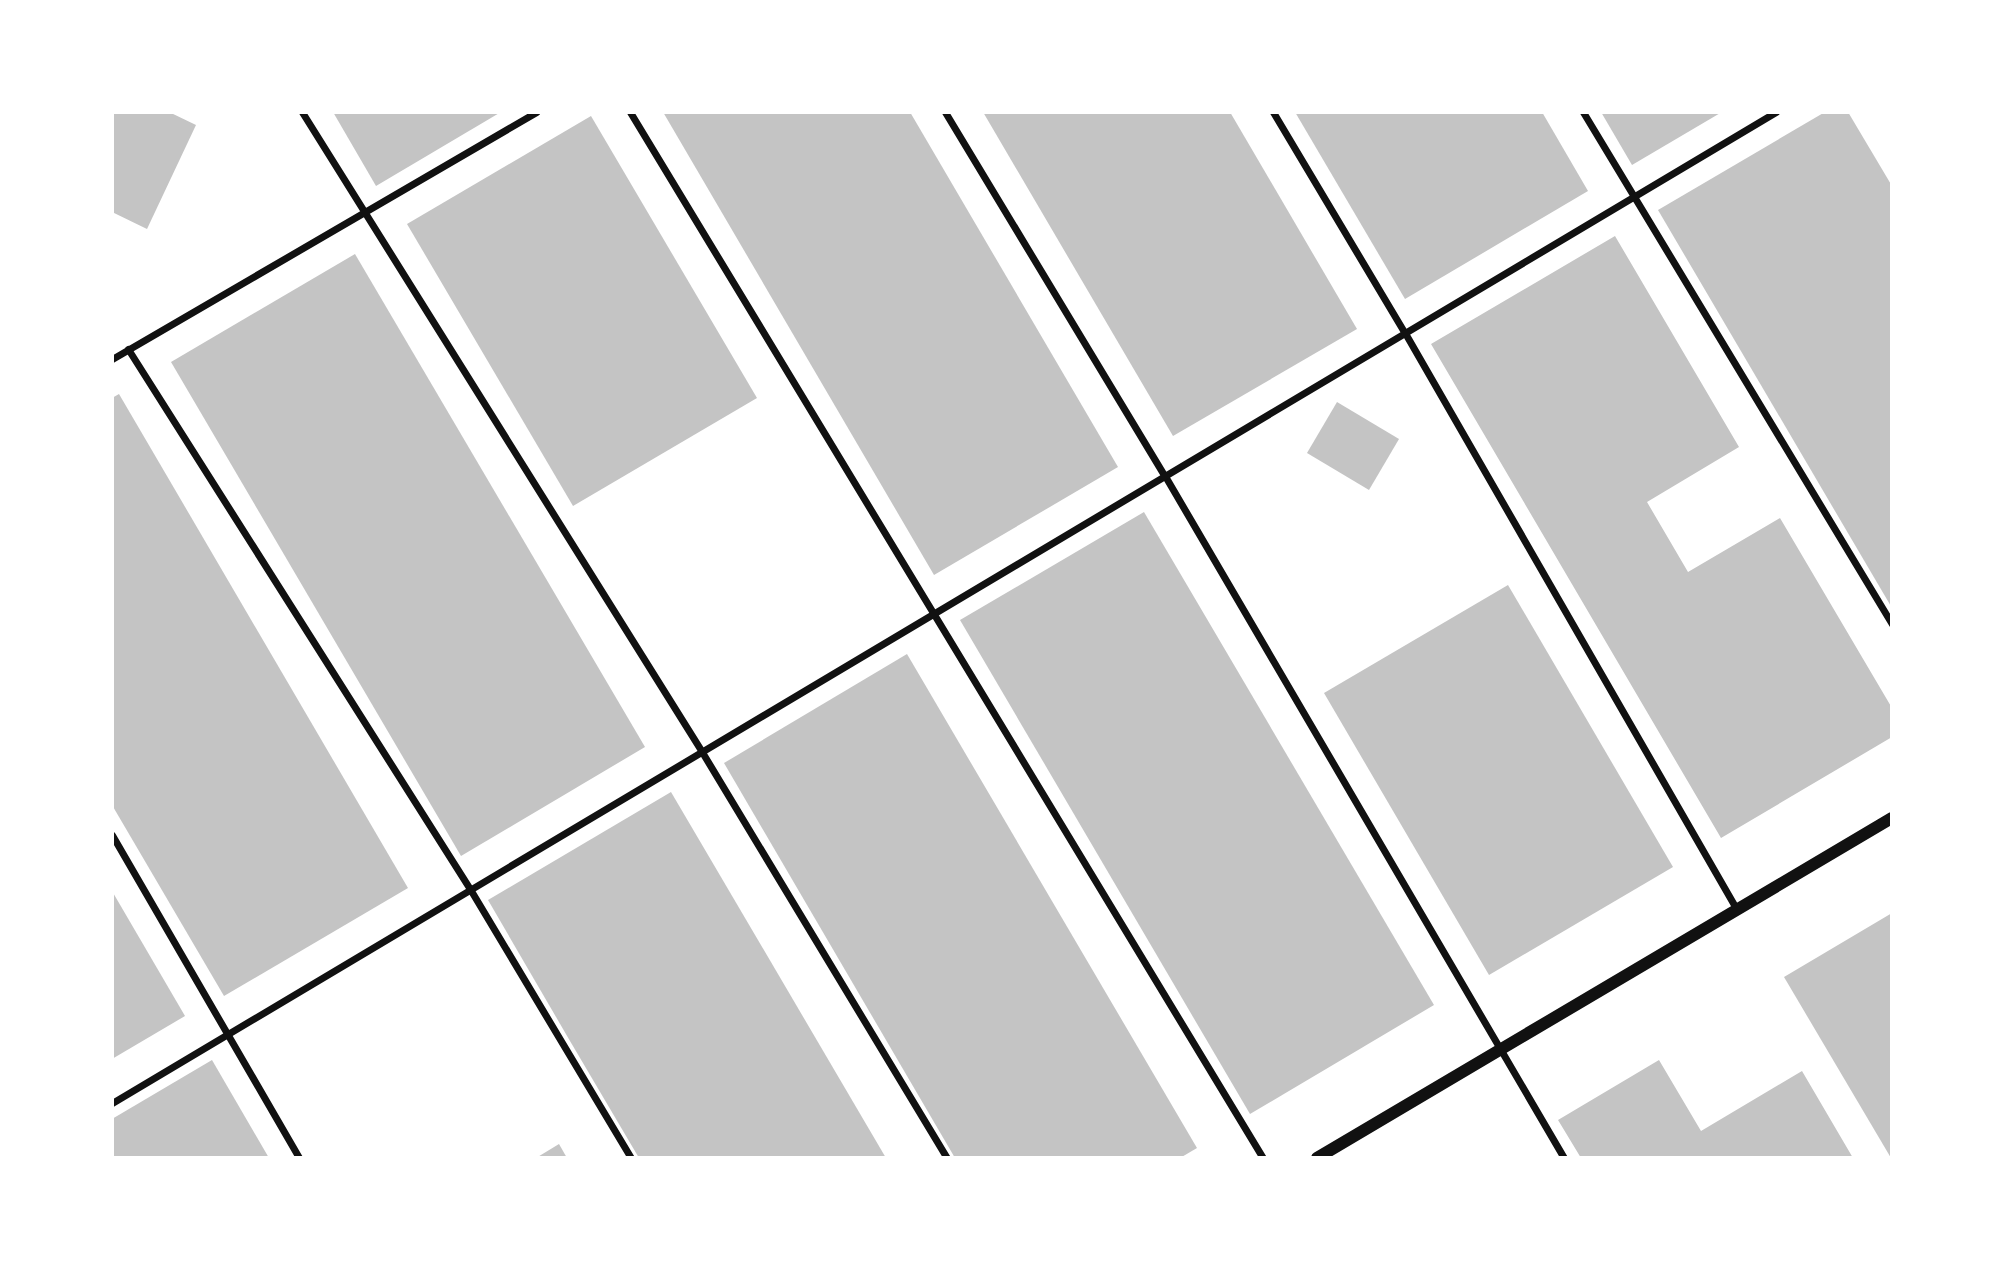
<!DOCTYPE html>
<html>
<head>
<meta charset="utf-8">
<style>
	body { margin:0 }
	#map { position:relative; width:2004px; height:1270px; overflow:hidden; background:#fff; font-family:"Source Sans 3",sans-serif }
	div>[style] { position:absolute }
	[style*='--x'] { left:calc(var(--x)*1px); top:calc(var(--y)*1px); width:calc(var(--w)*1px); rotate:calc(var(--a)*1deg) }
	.building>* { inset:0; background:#c4c4c4 }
	.minor>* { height:7px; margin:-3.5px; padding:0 3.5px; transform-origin:3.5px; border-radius:3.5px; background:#111 }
	.tertiary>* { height:12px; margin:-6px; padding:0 6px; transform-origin:6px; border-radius:6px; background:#111 }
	span { translate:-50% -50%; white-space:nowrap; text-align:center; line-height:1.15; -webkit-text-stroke:5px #fff; paint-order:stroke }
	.frame { position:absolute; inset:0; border:114px solid #fff; pointer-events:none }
</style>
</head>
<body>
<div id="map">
	<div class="building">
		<i style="clip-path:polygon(112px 112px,169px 112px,196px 125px,147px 229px,112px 212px)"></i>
		<i style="clip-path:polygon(333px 112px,501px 112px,376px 186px)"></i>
		<i style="clip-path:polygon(663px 112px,910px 112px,1118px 467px,934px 575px)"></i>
		<i style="clip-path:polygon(983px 112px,1230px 112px,1357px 329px,1173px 436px)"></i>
		<i style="clip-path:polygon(1295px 112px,1542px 112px,1588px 191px,1405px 299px)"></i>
		<i style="clip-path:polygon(1601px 112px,1722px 112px,1632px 165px)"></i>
		<i style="clip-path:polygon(1825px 112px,1848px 112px,1892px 186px,1892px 608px,1658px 210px)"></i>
		<i style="clip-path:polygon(591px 116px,757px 398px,573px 506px,407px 224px)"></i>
		<i style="clip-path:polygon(1615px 236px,1739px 447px,1647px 502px,1688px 572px,1780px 518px,1892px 708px,1892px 737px,1721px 838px,1431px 344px)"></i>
		<i style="clip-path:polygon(355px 254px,645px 747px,461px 856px,171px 362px)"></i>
		<i style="clip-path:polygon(119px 394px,408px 888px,224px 996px,112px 805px,112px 398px)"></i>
		<i style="clip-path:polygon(1337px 402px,1399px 439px,1369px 490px,1307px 453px)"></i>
		<i style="clip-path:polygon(1144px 512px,1434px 1005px,1250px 1114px,960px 620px)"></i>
		<i style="clip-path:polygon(1508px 585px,1673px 867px,1489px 975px,1324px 693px)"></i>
		<i style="clip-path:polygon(907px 654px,1197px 1148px,1180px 1158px,955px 1158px,724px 763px)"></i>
		<i style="clip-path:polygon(671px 792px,795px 1003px,886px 1158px,639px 1158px,570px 1041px,488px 900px)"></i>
		<i style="clip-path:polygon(112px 891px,185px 1016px,112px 1059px)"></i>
		<i style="clip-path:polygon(1892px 913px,1892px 1158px,1891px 1158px,1784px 977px)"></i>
		<i style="clip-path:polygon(212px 1060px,269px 1158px,112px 1158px,112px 1119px)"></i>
		<i style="clip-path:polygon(1659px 1060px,1701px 1131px,1802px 1071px,1853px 1158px,1581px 1158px,1558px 1120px)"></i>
		<i style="clip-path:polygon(559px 1144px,567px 1158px,536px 1158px)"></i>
	</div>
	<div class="minor">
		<i style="--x:302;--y:112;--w:755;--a:57.99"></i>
		<i style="--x:702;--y:752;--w:474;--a:58.9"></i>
		<i style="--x:630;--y:112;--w:1223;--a:58.82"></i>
		<i style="--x:945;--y:112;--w:425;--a:58.9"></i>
		<i style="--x:1165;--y:476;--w:790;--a:59.67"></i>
		<i style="--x:1273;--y:112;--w:257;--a:59.2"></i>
		<i style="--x:1405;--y:333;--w:666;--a:60.08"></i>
		<i style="--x:1583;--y:112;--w:598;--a:58.89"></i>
		<i style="--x:128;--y:349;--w:639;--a:57.65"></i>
		<i style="--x:470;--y:889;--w:313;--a:59.1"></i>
		<i style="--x:112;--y:359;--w:491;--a:-30.2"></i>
		<i style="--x:112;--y:835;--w:373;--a:59.9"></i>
		<i style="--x:112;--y:1103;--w:1937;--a:-30.78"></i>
	</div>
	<div class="tertiary">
		<i style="--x:1317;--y:1158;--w:668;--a:-30.6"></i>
	</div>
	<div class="frame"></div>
</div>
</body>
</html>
